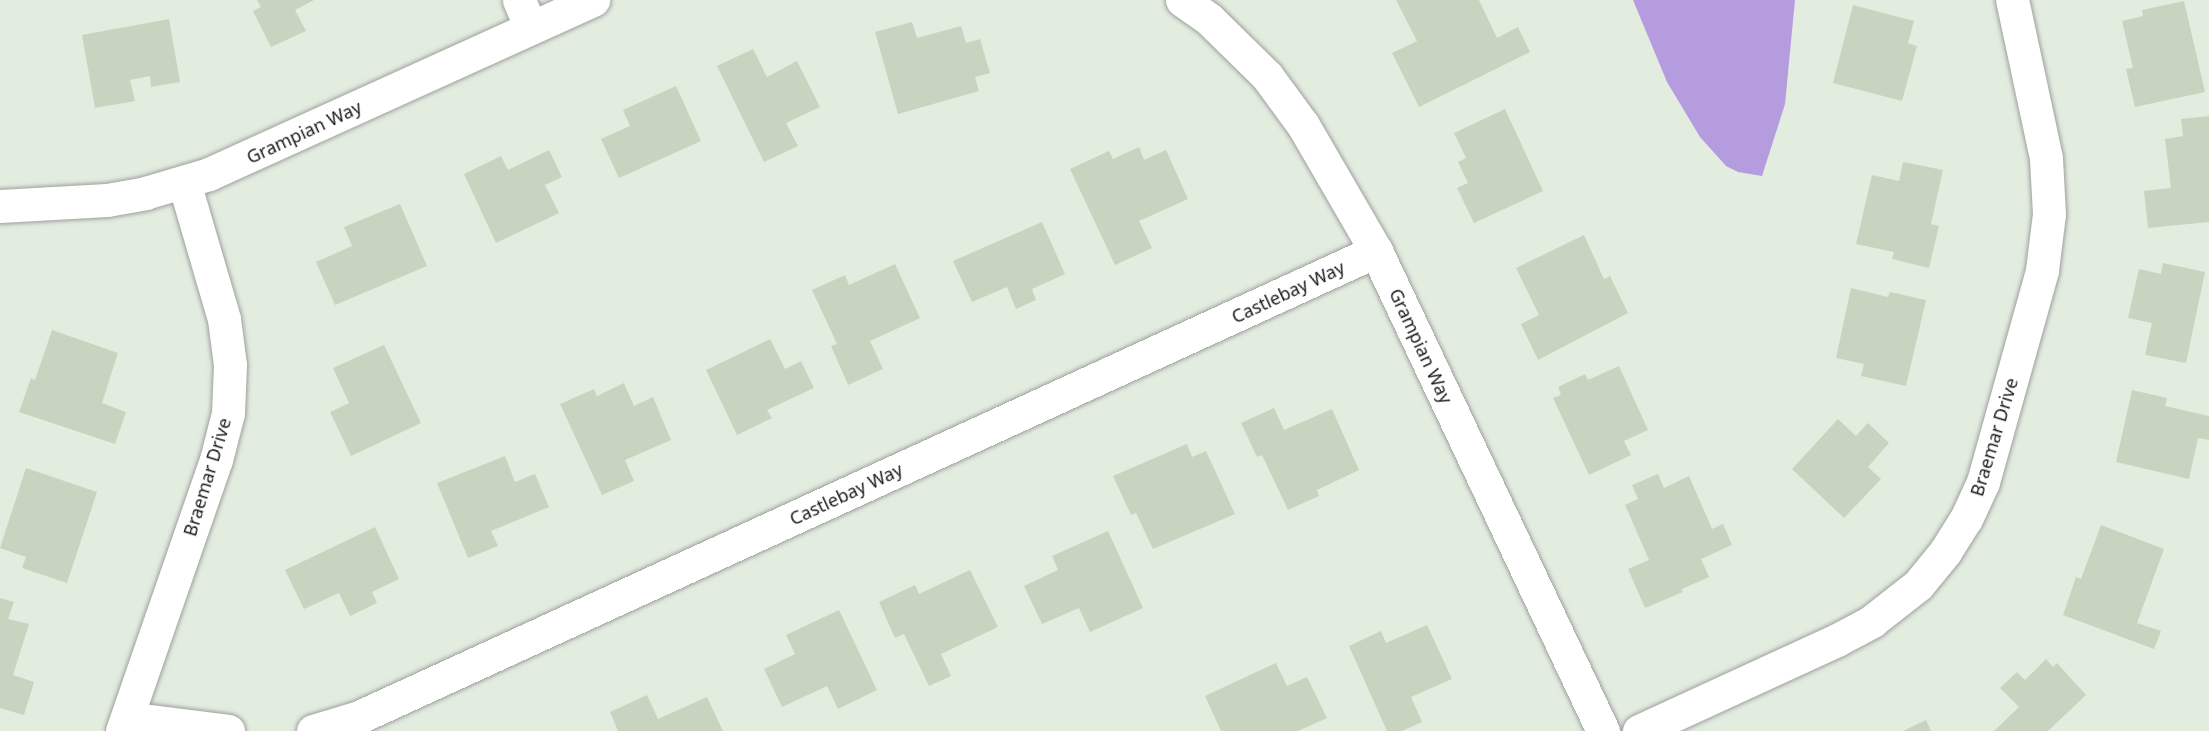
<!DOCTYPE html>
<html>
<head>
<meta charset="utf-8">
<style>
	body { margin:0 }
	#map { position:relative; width:2209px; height:731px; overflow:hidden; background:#e2eddf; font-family:"Noto Sans",sans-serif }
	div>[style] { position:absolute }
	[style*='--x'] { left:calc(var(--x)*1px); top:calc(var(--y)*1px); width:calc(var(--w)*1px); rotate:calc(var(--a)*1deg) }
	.water>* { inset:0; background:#b49cde }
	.building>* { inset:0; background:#c8d4bf }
	.roads { filter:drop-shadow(0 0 2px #9f9f9f) drop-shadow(0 0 2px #9f9f9f) }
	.minor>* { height:33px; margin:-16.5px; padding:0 16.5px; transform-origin:16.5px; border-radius:16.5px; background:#fff }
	span { translate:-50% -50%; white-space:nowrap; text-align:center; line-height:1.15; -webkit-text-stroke:5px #fff; paint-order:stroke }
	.street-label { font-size:18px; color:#1b1b1b }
</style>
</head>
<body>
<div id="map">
	<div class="water">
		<i style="clip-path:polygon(1633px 0,1795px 0,1785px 104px,1762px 176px,1738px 172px,1726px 166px,1700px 137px,1667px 82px)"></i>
	</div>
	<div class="building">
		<i style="clip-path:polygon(257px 0,314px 0,295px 10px,306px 31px,271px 47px,253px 11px,261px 7px)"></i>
		<i style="clip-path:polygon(1396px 0,1479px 0,1497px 38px,1518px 27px,1530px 52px,1419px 107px,1392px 53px,1417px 41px)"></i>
		<i style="clip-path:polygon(2184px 1px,2205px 92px,2135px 107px,2126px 69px,2133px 68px,2122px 21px,2143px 16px,2142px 10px)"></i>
		<i style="clip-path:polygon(1853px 5px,1914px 21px,1908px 43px,1917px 46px,1902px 101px,1833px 83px)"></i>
		<i style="clip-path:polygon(169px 19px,180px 82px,151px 87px,150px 76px,130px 80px,135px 101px,95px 108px,82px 35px)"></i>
		<i style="clip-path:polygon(912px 22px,917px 38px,961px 26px,966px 43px,980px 39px,990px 73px,975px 77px,979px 91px,898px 114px,875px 32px)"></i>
		<i style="clip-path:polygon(753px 49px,767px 77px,797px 61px,820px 107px,786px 123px,798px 146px,764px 162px,717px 66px)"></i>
		<i style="clip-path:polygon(676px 86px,701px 141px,619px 178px,601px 139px,630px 126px,623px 110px)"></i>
		<i style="clip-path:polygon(1505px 109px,1543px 191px,1474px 223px,1457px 188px,1468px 183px,1458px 162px,1466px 158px,1454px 133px)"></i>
		<i style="clip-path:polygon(2209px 116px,2209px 222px,2148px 228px,2144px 191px,2171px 188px,2165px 139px,2183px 136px,2181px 119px)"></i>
		<i style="clip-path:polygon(1139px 147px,1144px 160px,1166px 150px,1188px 199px,1139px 221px,1152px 248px,1115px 265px,1070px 169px,1109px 151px,1113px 159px)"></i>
		<i style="clip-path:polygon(549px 150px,562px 177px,545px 185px,559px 213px,496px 243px,464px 174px,501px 156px,508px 170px)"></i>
		<i style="clip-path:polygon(1903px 162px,1943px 170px,1931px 224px,1939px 226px,1929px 268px,1892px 259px,1894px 252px,1856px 244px,1872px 175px,1899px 181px)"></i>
		<i style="clip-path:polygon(400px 204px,427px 266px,335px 305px,316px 262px,352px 246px,344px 227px)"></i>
		<i style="clip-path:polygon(1042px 222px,1065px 274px,1032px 289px,1036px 300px,1016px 309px,1007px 287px,972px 302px,953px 261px)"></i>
		<i style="clip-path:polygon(1584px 235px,1604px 279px,1610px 276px,1628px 313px,1538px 360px,1521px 324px,1539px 315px,1516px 268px)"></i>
		<i style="clip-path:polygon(2163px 263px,2205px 272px,2186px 363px,2145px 355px,2152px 323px,2128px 318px,2139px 269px,2161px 274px)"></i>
		<i style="clip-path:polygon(895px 264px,920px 318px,870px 341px,883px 369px,848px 385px,831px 346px,837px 344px,812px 290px,845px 275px,849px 285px)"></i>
		<i style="clip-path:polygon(1851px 288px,1888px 297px,1890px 292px,1926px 300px,1906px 386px,1861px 376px,1864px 364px,1836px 358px)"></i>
		<i style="clip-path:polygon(52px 330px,118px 353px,102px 403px,126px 412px,115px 444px,19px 412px,31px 378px,35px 380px)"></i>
		<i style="clip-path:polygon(770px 339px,785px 369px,801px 361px,814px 388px,767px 410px,772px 418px,737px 435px,706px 370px)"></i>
		<i style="clip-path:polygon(384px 345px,421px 423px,351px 456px,330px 412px,349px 403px,333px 368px)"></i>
		<i style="clip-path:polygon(1619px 366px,1648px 430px,1624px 441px,1631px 455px,1589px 475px,1553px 398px,1561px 395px,1558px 387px,1585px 374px,1588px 380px)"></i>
		<i style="clip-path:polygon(624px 383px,634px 406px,653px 397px,671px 440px,625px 460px,634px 481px,602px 495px,560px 404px,594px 389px,597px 396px)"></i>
		<i style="clip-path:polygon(2132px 390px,2167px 398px,2165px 406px,2209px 416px,2209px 440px,2198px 438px,2189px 479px,2116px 462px)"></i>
		<i style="clip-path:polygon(1274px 408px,1284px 430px,1332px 409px,1359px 470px,1317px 490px,1319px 496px,1288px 510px,1262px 455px,1257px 457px,1241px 423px)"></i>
		<i style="clip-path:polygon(1838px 419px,1856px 436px,1868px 423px,1889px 443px,1868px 467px,1881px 479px,1844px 518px,1792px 469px)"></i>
		<i style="clip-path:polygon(1187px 444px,1192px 457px,1206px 451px,1235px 514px,1153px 549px,1136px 513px,1131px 515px,1113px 476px)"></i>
		<i style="clip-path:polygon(505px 456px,515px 482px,535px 474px,549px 507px,491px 531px,498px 546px,468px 558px,437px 483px)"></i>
		<i style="clip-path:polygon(26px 468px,97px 492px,67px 583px,22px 568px,26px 557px,0 548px)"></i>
		<i style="clip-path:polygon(1658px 474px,1664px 488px,1689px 476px,1712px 529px,1723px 524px,1732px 545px,1701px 559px,1709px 577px,1682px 589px,1683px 592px,1645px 608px,1628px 569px,1649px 560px,1625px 505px,1638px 499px,1632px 485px)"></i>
		<i style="clip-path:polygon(2101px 525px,2164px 549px,2137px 623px,2161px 631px,2154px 649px,2063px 615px,2076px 577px,2081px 579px)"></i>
		<i style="clip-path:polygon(375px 527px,399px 579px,372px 592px,377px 603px,350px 616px,339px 593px,304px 609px,285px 570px)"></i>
		<i style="clip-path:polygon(1108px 531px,1143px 608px,1090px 632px,1079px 608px,1042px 624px,1024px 586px,1058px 570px,1052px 556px)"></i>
		<i style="clip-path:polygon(970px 570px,998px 627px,941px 654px,951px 676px,929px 686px,904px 634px,895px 638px,879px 602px,915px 585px,919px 594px)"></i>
		<i style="clip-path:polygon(0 598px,14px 602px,8px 619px,29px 624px,13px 675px,34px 682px,24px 715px,0 708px)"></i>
		<i style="clip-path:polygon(839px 610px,877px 690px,838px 709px,827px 686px,782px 707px,764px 669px,795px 654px,786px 635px)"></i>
		<i style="clip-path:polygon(1427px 625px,1452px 679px,1411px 697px,1422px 722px,1402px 731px,1387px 731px,1349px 646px,1381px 631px,1386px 643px)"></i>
		<i style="clip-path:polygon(2046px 659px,2053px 667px,2057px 663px,2086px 695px,2048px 731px,1994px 731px,2019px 707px,2000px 688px,2017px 672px,2025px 680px)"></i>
		<i style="clip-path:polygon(1276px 663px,1287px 686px,1307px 677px,1327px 718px,1298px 731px,1221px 731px,1205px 696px)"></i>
		<i style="clip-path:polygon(647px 695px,658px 719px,707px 697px,723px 731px,618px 731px,610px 712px)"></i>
		<i style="clip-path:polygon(1926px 720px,1931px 731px,1903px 731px)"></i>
	</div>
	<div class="roads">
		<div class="minor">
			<i style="--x:519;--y:0;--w:30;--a:67"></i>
			<i style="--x:1182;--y:0;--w:33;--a:35"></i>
			<i style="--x:1209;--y:19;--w:81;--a:44.5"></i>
			<i style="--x:1267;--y:76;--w:61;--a:53.7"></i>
			<i style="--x:1303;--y:125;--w:146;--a:59.9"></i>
			<i style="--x:1376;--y:251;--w:531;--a:64.69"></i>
			<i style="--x:0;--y:206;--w:107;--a:-3.2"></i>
			<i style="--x:107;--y:200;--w:39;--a:-10"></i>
			<i style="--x:145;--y:193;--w:67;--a:-16.5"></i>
			<i style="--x:209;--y:174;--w:422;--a:-24.4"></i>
			<i style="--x:127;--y:718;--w:102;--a:7.3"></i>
			<i style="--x:122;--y:731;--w:287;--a:-70.9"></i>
			<i style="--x:216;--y:460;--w:49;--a:-75.7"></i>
			<i style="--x:228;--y:413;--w:48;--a:-87.6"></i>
			<i style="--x:230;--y:365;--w:46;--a:-97.4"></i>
			<i style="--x:224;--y:319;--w:143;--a:-106.3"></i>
			<i style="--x:313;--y:731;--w:48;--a:-16.9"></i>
			<i style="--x:359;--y:717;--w:1119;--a:-24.62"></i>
			<i style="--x:1639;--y:731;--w:218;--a:-24.7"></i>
			<i style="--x:1837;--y:640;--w:40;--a:-28"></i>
			<i style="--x:1872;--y:621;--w:58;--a:-38"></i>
			<i style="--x:1918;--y:585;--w:43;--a:-50.7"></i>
			<i style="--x:1945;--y:552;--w:39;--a:-58"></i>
			<i style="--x:1966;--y:519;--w:41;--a:-65.3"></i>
			<i style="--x:1983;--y:482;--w:220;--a:-74.4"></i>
			<i style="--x:2042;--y:270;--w:56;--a:-82.9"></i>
			<i style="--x:2049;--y:214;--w:56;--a:-93.1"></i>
			<i style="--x:2046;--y:158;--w:162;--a:-102.1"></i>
		</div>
	</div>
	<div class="street-label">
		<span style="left:304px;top:132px;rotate:-25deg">Grampian Way</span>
		<span style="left:1288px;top:292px;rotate:-25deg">Castlebay Way</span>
		<span style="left:1421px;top:346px;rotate:65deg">Grampian Way</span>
		<span style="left:1994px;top:437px;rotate:-73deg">Braemar Drive</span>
		<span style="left:207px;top:477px;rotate:-73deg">Braemar Drive</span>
		<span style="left:846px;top:494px;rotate:-25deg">Castlebay Way</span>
	</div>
</div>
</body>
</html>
